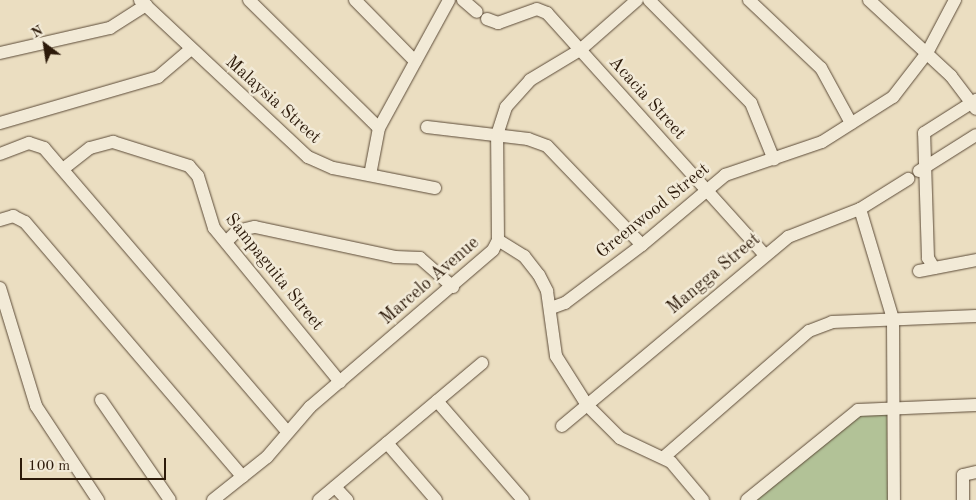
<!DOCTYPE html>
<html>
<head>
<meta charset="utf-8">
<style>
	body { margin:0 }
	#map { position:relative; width:976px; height:500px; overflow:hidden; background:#ebdec1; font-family:"Old Standard TT",serif }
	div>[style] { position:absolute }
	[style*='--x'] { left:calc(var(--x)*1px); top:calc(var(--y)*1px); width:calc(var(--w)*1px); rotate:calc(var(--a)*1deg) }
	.green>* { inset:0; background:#b2c297 }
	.roads { filter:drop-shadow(0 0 1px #5c4b38) drop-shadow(0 0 1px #5c4b38) }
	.minor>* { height:12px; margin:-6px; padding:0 6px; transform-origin:6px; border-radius:6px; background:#f2ead7 }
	span { translate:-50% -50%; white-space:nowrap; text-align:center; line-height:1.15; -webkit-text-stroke:5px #f2ead7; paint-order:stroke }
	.street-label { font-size:18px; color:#2c1a0a }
	.north { position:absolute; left:20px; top:20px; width:50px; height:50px; -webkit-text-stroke:4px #f2ead7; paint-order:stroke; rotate:329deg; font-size:14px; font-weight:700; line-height:20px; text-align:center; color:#2c1a0a }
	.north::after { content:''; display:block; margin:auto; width:18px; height:22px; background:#2c1a0a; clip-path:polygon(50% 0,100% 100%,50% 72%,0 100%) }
	.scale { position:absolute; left:20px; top:458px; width:146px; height:22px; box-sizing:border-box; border:2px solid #2c1a0a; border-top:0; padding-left:6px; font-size:15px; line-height:18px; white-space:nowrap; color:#2c1a0a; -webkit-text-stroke:4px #f2ead7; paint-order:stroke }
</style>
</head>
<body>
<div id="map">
	<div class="green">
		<i style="clip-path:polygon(887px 413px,888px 500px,757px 500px,849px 422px,860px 415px)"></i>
	</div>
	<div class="roads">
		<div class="minor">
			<i style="--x:140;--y:0;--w:230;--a:43.1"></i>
			<i style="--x:308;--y:157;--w:27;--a:24"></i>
			<i style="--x:333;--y:168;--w:104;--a:11.1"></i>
			<i style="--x:249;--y:0;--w:182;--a:44.6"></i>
			<i style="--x:355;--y:0;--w:86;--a:45.5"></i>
			<i style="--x:463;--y:0;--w:18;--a:41"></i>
			<i style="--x:649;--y:0;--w:145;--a:45.3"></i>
			<i style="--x:751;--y:103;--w:61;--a:68"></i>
			<i style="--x:749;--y:0;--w:99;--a:43.4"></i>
			<i style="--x:821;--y:68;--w:63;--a:61.4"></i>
			<i style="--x:869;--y:0;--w:112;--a:42.8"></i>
			<i style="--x:951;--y:76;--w:41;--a:52.9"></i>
			<i style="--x:487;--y:19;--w:12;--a:20"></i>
			<i style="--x:498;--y:23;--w:41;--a:-19.7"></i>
			<i style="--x:537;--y:9;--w:11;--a:22"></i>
			<i style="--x:547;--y:13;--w:324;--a:48"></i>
			<i style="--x:0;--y:53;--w:113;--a:-12.8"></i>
			<i style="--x:110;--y:28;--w:43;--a:-32.6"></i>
			<i style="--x:0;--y:123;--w:165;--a:-16.2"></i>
			<i style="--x:158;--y:77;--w:43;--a:-40.3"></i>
			<i style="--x:427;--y:127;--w:102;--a:6.8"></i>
			<i style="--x:528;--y:139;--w:20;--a:20"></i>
			<i style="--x:547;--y:146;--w:137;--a:46.2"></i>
			<i style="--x:0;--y:154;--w:31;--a:-21"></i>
			<i style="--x:29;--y:143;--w:16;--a:18"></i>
			<i style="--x:44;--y:148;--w:374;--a:49.4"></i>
			<i style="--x:63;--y:169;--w:34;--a:-38"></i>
			<i style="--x:90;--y:148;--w:24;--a:-15"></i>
			<i style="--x:113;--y:142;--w:80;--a:17.5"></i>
			<i style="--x:189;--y:166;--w:13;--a:48"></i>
			<i style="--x:198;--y:176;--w:54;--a:72.9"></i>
			<i style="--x:214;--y:228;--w:199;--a:50.7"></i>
			<i style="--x:919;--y:171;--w:67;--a:-32.3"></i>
			<i style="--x:370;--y:175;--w:48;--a:-79.2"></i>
			<i style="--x:379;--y:128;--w:146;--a:-61.3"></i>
			<i style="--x:860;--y:209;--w:115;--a:73.3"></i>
			<i style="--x:893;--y:319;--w:181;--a:89.7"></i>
			<i style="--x:0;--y:220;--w:14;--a:-17"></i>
			<i style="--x:13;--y:216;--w:13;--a:27"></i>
			<i style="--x:25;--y:222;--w:335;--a:49.5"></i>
			<i style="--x:498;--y:240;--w:31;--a:32"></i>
			<i style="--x:524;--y:256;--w:24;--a:52"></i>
			<i style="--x:539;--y:275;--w:18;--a:63"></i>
			<i style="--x:547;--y:291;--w:66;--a:82.1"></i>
			<i style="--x:556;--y:356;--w:58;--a:57.7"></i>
			<i style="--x:587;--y:405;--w:47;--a:45"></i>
			<i style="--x:620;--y:438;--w:56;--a:25.2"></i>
			<i style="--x:671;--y:462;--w:50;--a:49.9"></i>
			<i style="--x:226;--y:242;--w:16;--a:-45"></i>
			<i style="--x:237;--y:231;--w:18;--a:-13"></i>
			<i style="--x:255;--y:227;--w:143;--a:12.1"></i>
			<i style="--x:395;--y:257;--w:25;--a:2"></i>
			<i style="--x:420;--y:258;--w:44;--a:41.3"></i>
			<i style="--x:934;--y:268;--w:12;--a:-121"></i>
			<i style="--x:928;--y:258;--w:125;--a:-91.8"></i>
			<i style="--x:924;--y:133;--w:62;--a:-32.4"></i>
			<i style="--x:919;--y:271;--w:58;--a:-10.9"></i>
			<i style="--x:0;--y:288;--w:123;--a:73"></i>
			<i style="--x:36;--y:406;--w:113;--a:56.6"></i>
			<i style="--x:551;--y:308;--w:15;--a:-20"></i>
			<i style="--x:565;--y:303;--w:96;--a:-37"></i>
			<i style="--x:642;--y:245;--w:109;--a:-40.1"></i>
			<i style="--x:725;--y:175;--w:102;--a:-18.8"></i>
			<i style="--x:822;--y:142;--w:84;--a:-32.4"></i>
			<i style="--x:893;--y:97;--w:56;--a:-52.3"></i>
			<i style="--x:927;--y:53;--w:60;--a:-62.2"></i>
			<i style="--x:101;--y:400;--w:121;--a:55.4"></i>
			<i style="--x:437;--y:401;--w:131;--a:49"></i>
			<i style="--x:562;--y:426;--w:295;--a:-39.9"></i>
			<i style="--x:788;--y:237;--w:77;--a:-21.3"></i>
			<i style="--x:860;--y:209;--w:57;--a:-32"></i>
			<i style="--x:387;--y:443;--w:75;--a:49.3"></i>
			<i style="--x:664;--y:457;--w:192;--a:-41"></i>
			<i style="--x:809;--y:331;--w:25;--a:-21"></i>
			<i style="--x:832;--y:322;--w:144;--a:-2.4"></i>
			<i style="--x:335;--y:487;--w:18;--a:47"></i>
			<i style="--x:213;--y:500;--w:69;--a:-38.5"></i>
			<i style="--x:267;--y:457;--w:66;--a:-49.3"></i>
			<i style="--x:310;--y:407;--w:241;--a:-40.6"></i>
			<i style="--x:493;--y:250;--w:11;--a:-63"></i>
			<i style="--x:498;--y:240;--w:105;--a:-90.5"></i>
			<i style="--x:497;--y:135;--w:29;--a:-72"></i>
			<i style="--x:506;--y:107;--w:36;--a:-48"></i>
			<i style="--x:530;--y:80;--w:58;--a:-31"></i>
			<i style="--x:580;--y:50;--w:76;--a:-41.3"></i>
			<i style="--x:319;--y:500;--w:213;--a:-40"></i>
			<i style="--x:747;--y:500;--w:143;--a:-39"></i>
			<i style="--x:858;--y:410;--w:118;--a:-2.4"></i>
			<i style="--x:963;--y:500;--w:25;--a:-90"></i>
			<i style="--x:963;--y:475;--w:13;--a:-13"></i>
		</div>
	</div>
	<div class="street-label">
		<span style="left:647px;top:98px;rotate:48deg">Acacia Street</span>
		<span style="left:273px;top:100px;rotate:42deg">Malaysia Street</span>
		<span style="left:653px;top:211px;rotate:-39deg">Greenwood Street</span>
		<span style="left:274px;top:272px;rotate:51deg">Sampaguita Street</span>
		<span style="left:714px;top:274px;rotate:-40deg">Mangga Street</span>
		<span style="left:430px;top:281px;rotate:-41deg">Marcelo Avenue</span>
	</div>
	<div class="north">N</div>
	<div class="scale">100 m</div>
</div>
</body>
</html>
